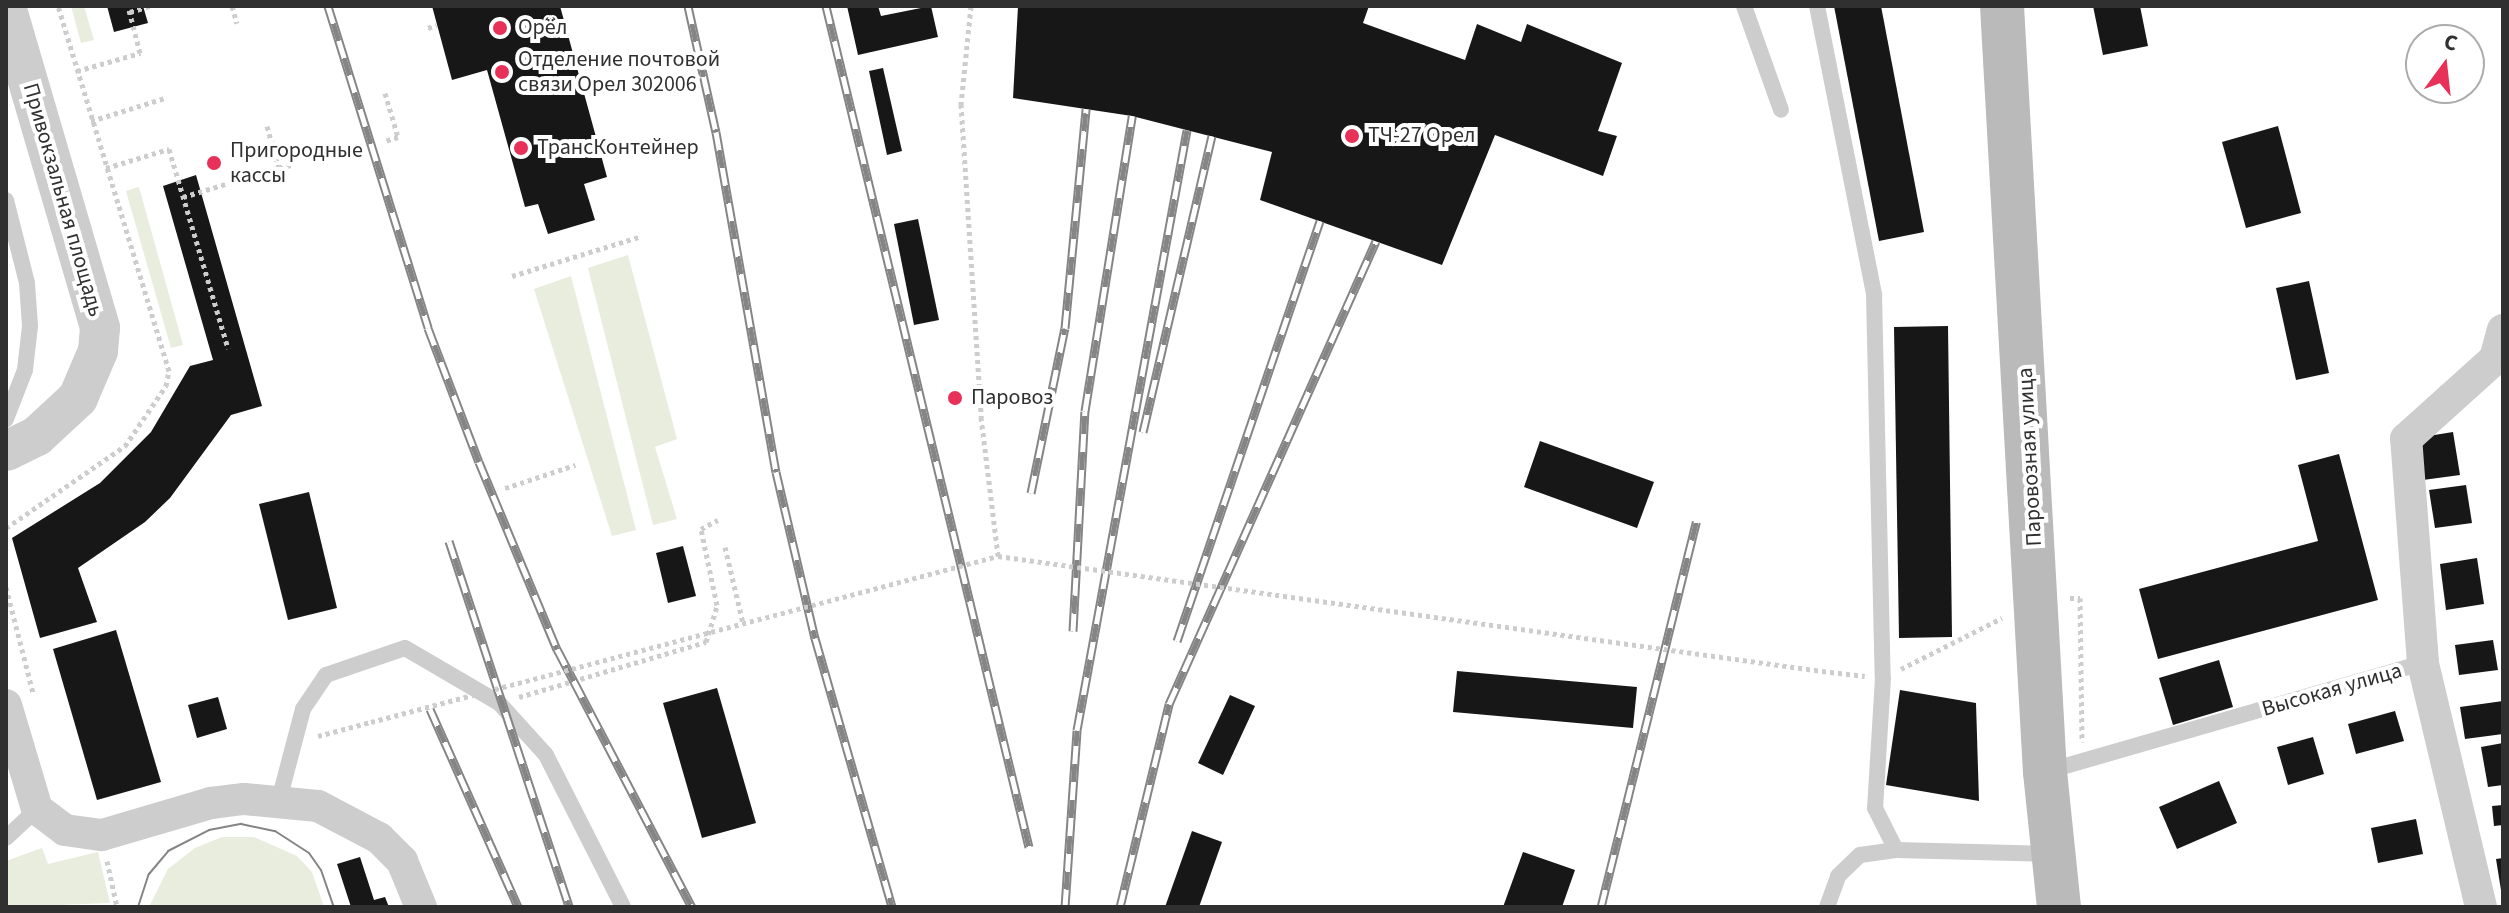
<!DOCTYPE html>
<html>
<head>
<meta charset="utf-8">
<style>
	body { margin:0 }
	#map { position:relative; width:2509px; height:913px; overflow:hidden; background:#fff; font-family:"Source Sans 3",sans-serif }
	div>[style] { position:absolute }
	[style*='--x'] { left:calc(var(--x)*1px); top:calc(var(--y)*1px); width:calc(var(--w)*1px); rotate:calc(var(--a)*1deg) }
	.green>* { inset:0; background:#e8eddd }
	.building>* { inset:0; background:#171717 }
	.path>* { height:5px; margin-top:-2.5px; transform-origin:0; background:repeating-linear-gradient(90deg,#cdcdcd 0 4px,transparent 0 8px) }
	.service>* { height:16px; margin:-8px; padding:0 8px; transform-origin:8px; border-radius:8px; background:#cdcdcd }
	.minor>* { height:32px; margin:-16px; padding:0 16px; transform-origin:16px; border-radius:16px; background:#cdcdcd }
	.tertiary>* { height:40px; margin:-20px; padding:0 20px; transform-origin:20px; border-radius:20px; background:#cdcdcd }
	.secondary>* { height:44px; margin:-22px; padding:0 22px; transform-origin:22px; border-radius:22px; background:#bababa }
	.tram>* { height:2px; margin:-1px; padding:0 1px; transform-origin:1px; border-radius:1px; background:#858585 }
	.rail>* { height:9px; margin-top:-4.5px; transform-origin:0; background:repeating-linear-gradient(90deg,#fff 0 18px,#858585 0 36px); box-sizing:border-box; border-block:2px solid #858585 }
	.path-bridge>* { height:5px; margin-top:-2.5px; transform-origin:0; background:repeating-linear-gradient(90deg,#cdcdcd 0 4px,transparent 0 8px) }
	.dots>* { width:22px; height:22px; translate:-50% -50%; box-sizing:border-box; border:4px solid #fff; border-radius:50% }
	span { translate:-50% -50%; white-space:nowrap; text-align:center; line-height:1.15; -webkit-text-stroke:8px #fff; paint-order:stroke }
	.poi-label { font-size:22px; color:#303030 }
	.left { translate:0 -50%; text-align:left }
	.street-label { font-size:22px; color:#303030 }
	.frame { position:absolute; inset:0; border:8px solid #303030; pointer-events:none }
	.north { position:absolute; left:2405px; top:24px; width:80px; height:80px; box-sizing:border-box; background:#fff; border:2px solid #acacac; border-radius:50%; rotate:15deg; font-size:22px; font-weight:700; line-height:32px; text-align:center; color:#303030 }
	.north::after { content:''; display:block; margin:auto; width:28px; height:36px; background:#e73158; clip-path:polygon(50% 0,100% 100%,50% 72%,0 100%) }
</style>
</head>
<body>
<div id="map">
	<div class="green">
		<i style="clip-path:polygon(71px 6px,84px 6px,94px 40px,81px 43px)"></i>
		<i style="clip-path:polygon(139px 187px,183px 345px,171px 348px,126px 191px)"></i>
		<i style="clip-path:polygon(628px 255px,677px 439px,655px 447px,677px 519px,653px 525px,588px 268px)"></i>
		<i style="clip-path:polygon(571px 276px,636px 530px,612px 536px,534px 289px)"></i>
		<i style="clip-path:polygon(222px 837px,254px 837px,297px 856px,312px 872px,324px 907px,149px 907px,168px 869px,195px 848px)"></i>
		<i style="clip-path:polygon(42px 848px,48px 864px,98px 852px,110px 903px,7px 907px,6px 861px)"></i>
	</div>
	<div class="building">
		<i style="clip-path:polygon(107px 6px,143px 6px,148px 23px,114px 32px)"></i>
		<i style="clip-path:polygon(432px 6px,560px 6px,607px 177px,584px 184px,595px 220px,548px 234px,538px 204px,525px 207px,487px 70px,452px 80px)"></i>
		<i style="clip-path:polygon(847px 6px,878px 6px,881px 16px,931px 6px,938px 37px,858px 55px)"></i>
		<i style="clip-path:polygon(1018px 6px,1369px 6px,1363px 23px,1465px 60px,1477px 24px,1521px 42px,1527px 24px,1622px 63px,1598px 131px,1617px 136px,1603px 176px,1495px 135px,1442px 265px,1260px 200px,1272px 152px,1132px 116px,1013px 98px)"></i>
		<i style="clip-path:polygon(1834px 6px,1881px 6px,1924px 232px,1879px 241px)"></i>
		<i style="clip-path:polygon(2093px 6px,2140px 6px,2148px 46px,2103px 55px)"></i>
		<i style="clip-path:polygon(883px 68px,902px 151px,887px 155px,869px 71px)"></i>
		<i style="clip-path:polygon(2278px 126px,2301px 213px,2246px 228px,2222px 142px)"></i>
		<i style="clip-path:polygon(196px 175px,262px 406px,231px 415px,170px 498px,145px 522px,78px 568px,97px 622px,40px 638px,12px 538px,100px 483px,151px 432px,190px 366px,213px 360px,163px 186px)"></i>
		<i style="clip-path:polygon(918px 219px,939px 320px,914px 325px,894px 224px)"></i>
		<i style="clip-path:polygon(2309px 281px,2329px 373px,2296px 380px,2276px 288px)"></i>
		<i style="clip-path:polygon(1948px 326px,1952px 637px,1899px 638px,1894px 327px)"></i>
		<i style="clip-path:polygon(2453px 432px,2460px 475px,2423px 480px,2416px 438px)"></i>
		<i style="clip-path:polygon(1540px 441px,1654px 482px,1637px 528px,1524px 487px)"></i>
		<i style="clip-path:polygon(2339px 454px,2378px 600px,2158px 659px,2139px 589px,2318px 541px,2298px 465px)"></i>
		<i style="clip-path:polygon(2466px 485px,2472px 523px,2435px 528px,2429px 490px)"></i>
		<i style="clip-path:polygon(309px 492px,337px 608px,288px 620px,259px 504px)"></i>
		<i style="clip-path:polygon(683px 546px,696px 596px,668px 603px,656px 553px)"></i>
		<i style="clip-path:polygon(2477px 558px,2484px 604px,2446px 610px,2440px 564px)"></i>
		<i style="clip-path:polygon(116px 630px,161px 782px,97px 800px,53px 649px)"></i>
		<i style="clip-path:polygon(2493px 640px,2498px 670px,2459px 675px,2455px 645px)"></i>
		<i style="clip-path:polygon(2219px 660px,2233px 707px,2173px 725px,2159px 678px)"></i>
		<i style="clip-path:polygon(1457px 671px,1637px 687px,1633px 728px,1453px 712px)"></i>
		<i style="clip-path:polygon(717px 688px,756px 823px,702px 838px,663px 703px)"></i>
		<i style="clip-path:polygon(1900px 690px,1976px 703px,1979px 801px,1886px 785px)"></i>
		<i style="clip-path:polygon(1230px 695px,1255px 706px,1223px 775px,1198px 763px)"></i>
		<i style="clip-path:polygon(218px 697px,227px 729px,197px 738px,188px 705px)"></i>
		<i style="clip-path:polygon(2503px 701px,2503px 734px,2465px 739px,2460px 707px)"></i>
		<i style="clip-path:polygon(2395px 711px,2404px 741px,2356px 754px,2348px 724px)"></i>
		<i style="clip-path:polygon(2313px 737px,2324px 774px,2288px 785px,2277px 747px)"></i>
		<i style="clip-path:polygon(2503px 743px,2503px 785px,2488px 787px,2481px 747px)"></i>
		<i style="clip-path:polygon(2219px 781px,2237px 823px,2177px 849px,2159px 807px)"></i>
		<i style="clip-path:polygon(2503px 805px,2503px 825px,2494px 826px,2492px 806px)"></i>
		<i style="clip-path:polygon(2416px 819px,2423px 854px,2378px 863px,2371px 828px)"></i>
		<i style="clip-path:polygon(1192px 831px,1222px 842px,1199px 907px,1165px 907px)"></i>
		<i style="clip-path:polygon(1523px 852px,1575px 870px,1562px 907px,1503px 907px)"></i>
		<i style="clip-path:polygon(360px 857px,374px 900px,385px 897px,389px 907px,351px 907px,337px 864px)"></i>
		<i style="clip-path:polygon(2503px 858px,2503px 890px,2501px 890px,2496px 859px)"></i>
	</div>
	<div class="path">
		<i style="--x:232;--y:6;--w:18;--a:74"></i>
		<i style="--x:971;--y:6;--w:99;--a:95.8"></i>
		<i style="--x:961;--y:104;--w:314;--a:86.3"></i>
		<i style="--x:981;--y:417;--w:140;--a:83"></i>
		<i style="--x:130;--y:12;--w:21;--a:-17"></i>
		<i style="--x:428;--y:28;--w:9;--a:-18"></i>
		<i style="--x:77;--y:71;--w:66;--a:-15.9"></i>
		<i style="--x:140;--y:53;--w:49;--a:-104.3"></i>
		<i style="--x:385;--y:93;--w:46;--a:73.5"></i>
		<i style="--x:398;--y:137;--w:14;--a:163"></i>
		<i style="--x:91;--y:121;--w:77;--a:-17.3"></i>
		<i style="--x:267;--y:126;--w:44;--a:74.1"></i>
		<i style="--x:279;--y:168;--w:12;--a:-14"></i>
		<i style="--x:106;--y:168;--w:66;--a:-16.8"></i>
		<i style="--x:169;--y:149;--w:208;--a:73.5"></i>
		<i style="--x:183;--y:197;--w:62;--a:-17"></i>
		<i style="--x:512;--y:276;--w:133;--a:-17.1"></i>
		<i style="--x:505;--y:488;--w:74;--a:-18.2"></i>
		<i style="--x:6;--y:528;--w:145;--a:-34.6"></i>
		<i style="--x:125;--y:446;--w:73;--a:-55.7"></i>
		<i style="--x:166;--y:386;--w:15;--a:-79"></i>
		<i style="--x:169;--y:371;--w:382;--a:-106.9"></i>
		<i style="--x:725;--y:547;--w:78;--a:76.7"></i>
		<i style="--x:6;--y:587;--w:109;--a:75.7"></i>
		<i style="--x:2070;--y:598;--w:10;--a:0"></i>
		<i style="--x:2080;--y:598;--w:144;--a:89.2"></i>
		<i style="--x:1901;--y:669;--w:113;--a:-26.8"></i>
		<i style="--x:1822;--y:671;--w:43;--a:6.6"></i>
		<i style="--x:519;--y:697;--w:195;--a:-16.4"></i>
		<i style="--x:706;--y:642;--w:39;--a:-73"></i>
		<i style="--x:717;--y:605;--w:78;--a:-101.9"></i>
		<i style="--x:701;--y:529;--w:19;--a:-28"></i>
		<i style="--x:318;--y:736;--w:55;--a:-14.8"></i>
		<i style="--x:107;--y:861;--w:47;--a:77.7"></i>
	</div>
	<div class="service">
		<i style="--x:1744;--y:6;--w:110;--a:70.4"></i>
		<i style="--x:1817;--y:6;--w:295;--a:78.8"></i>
		<i style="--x:1874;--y:295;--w:383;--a:88.7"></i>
		<i style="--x:1883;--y:678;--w:130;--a:93.5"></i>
		<i style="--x:1875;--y:808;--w:47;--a:63.4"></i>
		<i style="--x:1896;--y:850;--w:155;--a:1.5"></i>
		<i style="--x:6;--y:200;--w:86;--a:75.8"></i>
		<i style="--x:27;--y:283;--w:43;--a:86"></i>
		<i style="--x:30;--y:326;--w:44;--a:96.5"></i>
		<i style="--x:25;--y:370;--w:53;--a:111.2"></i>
		<i style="--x:2048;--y:771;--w:390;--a:-16.1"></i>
		<i style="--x:279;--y:800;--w:94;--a:-75.2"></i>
		<i style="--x:303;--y:709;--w:41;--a:-55.9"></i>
		<i style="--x:326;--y:675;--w:83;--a:-18.9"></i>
		<i style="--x:405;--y:648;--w:109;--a:30.3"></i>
		<i style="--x:499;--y:703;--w:70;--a:47.9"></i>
		<i style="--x:546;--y:755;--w:170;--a:63.1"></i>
		<i style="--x:6;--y:838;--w:42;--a:-43.1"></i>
		<i style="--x:1827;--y:907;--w:33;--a:-70"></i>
		<i style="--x:1838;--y:876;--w:30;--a:-44"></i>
		<i style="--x:1860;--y:855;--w:36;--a:-8"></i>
	</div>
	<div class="minor">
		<i style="--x:6;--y:705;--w:109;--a:73.4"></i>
		<i style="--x:37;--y:809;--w:35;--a:37"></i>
		<i style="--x:65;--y:830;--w:37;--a:8"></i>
		<i style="--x:102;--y:835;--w:114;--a:-16.4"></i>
		<i style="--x:211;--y:803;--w:33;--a:-7"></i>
		<i style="--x:244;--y:799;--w:74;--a:5.4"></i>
		<i style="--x:318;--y:806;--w:69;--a:27.7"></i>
		<i style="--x:379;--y:838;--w:33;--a:45"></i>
		<i style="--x:402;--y:861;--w:50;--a:67.6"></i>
		<i style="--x:2481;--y:907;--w:251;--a:-103.4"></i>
		<i style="--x:2423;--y:663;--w:225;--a:-94.3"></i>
		<i style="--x:2406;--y:439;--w:120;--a:-42"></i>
		<i style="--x:2495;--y:359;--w:30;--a:-75"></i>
	</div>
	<div class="tertiary">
		<i style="--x:6;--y:6;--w:335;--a:73.7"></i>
		<i style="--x:100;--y:328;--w:23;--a:95"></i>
		<i style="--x:98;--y:351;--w:51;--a:113.1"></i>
		<i style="--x:78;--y:398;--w:56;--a:137.2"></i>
		<i style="--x:37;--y:436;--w:34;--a:154"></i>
	</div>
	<div class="secondary">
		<i style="--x:2002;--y:6;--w:767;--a:86.79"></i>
		<i style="--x:2045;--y:772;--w:136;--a:84.1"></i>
	</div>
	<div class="tram">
		<i style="--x:138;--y:907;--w:35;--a:-72"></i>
		<i style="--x:149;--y:874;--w:30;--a:-50"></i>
		<i style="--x:168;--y:851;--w:46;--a:-27.1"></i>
		<i style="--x:209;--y:830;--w:33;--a:-11"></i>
		<i style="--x:241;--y:824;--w:35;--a:12"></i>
		<i style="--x:275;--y:831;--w:40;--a:32.9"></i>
		<i style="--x:309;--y:853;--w:21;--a:55"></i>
		<i style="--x:321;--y:870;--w:39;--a:71"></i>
	</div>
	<div class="rail">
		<i style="--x:328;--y:6;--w:337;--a:72.7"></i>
		<i style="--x:428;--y:328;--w:143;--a:69.2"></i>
		<i style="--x:479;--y:462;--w:203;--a:67.4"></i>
		<i style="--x:557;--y:649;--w:291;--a:62.4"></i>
		<i style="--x:688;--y:6;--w:129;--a:77.5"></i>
		<i style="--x:716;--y:132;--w:345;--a:80"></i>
		<i style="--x:776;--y:472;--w:171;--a:76.8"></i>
		<i style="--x:815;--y:638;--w:280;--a:74"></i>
		<i style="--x:826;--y:6;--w:865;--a:76.43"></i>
		<i style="--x:1143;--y:432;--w:304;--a:-76.9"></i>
		<i style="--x:1031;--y:493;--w:168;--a:-78.4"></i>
		<i style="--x:1065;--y:328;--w:220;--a:-84.5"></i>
		<i style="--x:449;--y:541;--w:385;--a:71.8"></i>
		<i style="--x:1073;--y:631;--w:220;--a:-86.9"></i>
		<i style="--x:1085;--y:411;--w:299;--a:-80.9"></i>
		<i style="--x:1177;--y:641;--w:444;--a:-71.2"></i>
		<i style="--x:430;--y:709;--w:217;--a:66"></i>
		<i style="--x:1065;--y:907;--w:177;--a:-86.1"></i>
		<i style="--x:1077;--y:730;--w:610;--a:-79.61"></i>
		<i style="--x:1120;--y:907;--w:209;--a:-76.4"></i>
		<i style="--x:1169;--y:704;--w:507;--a:-65.91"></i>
		<i style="--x:1601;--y:907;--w:397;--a:-76.1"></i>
	</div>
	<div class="path-bridge">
		<i style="--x:371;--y:722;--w:649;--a:-14.83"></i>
		<i style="--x:998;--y:556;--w:832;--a:7.95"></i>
	</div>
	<div class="dots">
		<i style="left:500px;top:28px;background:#e73158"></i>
		<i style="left:502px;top:72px;background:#e73158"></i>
		<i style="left:1352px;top:136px;background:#e73158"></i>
		<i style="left:521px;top:148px;background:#e73158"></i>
		<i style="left:214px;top:163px;background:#e73158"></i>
		<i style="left:955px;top:398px;background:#e73158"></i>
	</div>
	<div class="poi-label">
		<span class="left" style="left:518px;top:28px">Орёл</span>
		<span class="left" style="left:518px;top:72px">Отделение почтовой<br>связи Орел 302006</span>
		<span class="left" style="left:1368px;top:136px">ТЧ-27 Орел</span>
		<span class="left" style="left:537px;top:148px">ТрансКонтейнер</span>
		<span class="left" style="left:230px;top:163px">Пригородные<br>кассы</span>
		<span class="left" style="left:971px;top:398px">Паровоз</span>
	</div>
	<div class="street-label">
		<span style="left:63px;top:200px;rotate:74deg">Привокзальная площадь</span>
		<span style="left:2030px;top:457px;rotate:-93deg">Паровозная улица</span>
		<span style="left:2332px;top:690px;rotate:-16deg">Высокая улица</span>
	</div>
	<div class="frame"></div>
	<div class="north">С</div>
</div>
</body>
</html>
